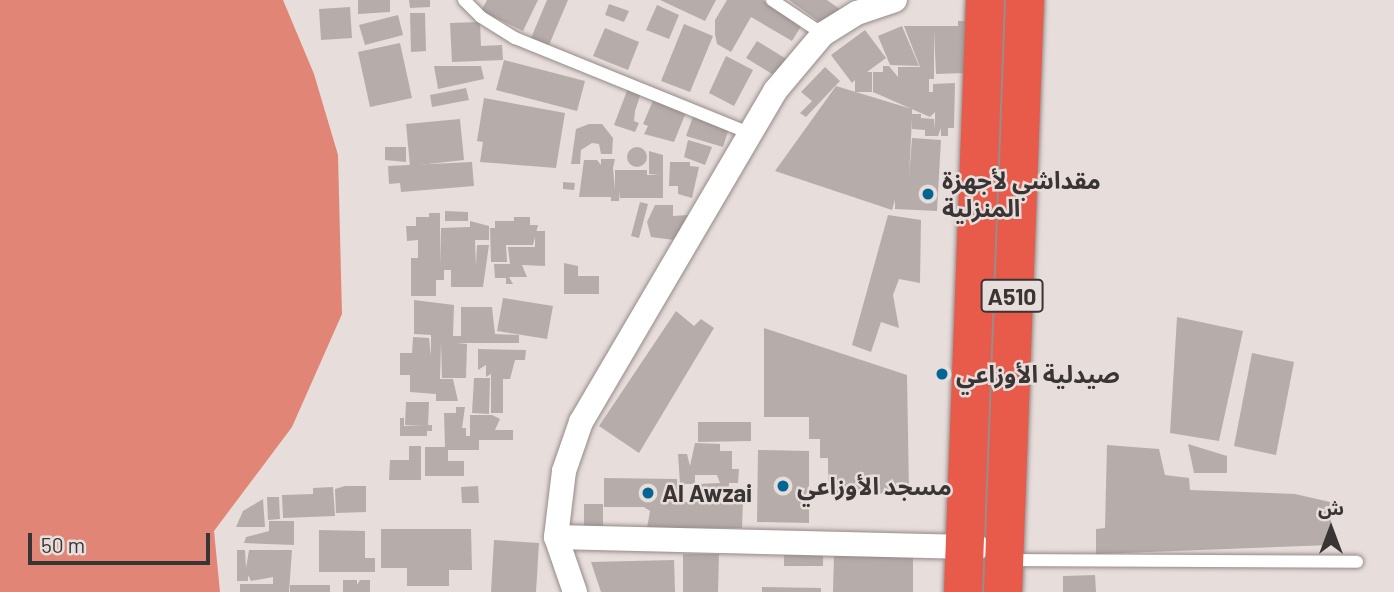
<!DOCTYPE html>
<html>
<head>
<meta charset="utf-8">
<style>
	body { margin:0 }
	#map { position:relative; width:1394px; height:592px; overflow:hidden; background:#e7dddb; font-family:Barlow,"Noto Sans Arabic",sans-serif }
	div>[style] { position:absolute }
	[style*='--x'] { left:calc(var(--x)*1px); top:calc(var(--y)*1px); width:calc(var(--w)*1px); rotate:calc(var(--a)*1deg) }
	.water>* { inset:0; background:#e18577 }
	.building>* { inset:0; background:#b6adab }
	.round { border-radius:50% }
	.roads { filter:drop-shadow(0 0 2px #938a88) drop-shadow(0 0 2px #938a88) }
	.lane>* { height:12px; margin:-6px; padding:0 6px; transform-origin:6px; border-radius:6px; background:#fff }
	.street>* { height:24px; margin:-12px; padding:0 12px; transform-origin:12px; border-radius:12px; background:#fff }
	.highway>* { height:38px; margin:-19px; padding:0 19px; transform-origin:19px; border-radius:19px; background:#e85b4b }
	.dots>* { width:19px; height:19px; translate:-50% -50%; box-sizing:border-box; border:4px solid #e7dddb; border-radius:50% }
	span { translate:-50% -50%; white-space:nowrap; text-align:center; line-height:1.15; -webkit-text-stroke:5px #e7dddb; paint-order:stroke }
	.shield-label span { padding:2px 5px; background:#e7dddb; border:2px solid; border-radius:5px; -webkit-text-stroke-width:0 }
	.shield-label { font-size:23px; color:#393535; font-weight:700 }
	.poi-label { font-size:24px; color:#393535; font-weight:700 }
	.left { translate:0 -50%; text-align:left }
	.north { position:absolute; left:1296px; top:494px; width:70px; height:70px; -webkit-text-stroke:5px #e7dddb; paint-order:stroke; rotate:0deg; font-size:19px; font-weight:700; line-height:28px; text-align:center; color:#393535 }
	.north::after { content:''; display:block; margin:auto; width:24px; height:32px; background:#393535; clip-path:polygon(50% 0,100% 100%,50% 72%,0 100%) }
	.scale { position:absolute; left:28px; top:533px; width:182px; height:32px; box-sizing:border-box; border:4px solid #393535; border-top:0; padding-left:9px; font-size:21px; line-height:24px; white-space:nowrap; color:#393535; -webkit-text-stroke:5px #e7dddb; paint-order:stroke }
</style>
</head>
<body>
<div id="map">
	<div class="water">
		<i style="clip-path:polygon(0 0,283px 0,314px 74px,338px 155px,342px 314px,292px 427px,214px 531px,220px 592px,0 592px)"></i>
	</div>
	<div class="building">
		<i style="clip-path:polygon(358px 0,390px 0,390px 12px,358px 14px)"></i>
		<i style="clip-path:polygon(409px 0,430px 0,430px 7px,410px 8px)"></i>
		<i style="clip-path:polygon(487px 0,538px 0,523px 31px,481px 11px)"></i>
		<i style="clip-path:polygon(547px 0,568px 0,549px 45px,531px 38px)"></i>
		<i style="clip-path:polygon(660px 0,716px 0,705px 21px)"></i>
		<i style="clip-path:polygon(727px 0,763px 0,803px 23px,792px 41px,751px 17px,731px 52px,717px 44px,715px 34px,715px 20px)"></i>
		<i style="clip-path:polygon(789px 0,827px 0,841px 10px,828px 28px)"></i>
		<i style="clip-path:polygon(609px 4px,629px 11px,624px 22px,605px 15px)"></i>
		<i style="clip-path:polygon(657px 5px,679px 15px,669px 39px,646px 30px)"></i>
		<i style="clip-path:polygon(350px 7px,352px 38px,321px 40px,319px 9px)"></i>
		<i style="clip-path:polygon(410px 13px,425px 13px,426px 51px,411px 52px)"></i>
		<i style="clip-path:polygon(398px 15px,403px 35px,365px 45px,359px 25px)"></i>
		<i style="clip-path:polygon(958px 21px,965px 21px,966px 73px,936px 74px,934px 31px,934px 79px,929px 79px,929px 92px,933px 92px,933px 84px,955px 83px,954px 128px,948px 128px,948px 136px,941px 136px,941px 128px,938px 136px,925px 136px,925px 130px,912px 129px,912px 118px,909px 177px,912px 138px,941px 140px,937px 211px,895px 209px,895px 200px,892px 210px,775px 171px,836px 86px,912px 109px,912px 114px,921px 114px,921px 118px,934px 119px,935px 129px,935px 112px,930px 117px,873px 92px,873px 72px,883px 72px,883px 66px,889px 66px,898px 77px,898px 67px,920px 67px,904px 26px,958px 26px)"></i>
		<i style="clip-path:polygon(480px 22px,481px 46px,502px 45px,503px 60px,452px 62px,450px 23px)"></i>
		<i style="clip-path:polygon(684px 24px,713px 36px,690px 92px,661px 81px)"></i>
		<i style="clip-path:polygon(902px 26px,919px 66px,890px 65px,878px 36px)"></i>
		<i style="clip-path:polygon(605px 28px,639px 42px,628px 70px,593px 56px)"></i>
		<i style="clip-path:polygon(865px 30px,886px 58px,867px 72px,872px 72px,872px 92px,855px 92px,855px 80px,852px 83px,831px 55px)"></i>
		<i style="clip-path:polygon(757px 41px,788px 60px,777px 77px,746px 58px)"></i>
		<i style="clip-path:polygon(400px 43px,412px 98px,370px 107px,358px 52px)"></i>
		<i style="clip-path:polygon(726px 56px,753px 70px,734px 106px,709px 93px)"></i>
		<i style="clip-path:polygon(504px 60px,585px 81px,577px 111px,496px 90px)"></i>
		<i style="clip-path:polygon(434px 66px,481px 66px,484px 79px,438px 89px)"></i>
		<i style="clip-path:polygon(825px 67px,840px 81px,806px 117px,800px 113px,812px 101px,801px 92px)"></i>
		<i style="clip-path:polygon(466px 88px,469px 100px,432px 107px,430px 95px)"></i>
		<i style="clip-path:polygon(628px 88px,641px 93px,635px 111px,634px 121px,639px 123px,635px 132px,614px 125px)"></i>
		<i style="clip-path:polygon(655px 96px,687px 110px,674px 142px,644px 134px,648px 126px,643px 124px)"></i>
		<i style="clip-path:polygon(484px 98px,565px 113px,556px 168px,480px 162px,483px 142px,477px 141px)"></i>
		<i style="clip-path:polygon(694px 114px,729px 128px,723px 147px,686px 136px)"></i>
		<i style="clip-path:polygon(460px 119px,464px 160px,410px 166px,406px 124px)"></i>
		<i style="clip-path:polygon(589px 124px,602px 124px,613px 138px,612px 154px,601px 154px,599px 144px,592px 143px,581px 150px,580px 164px,571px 164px,576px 129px)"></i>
		<i style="clip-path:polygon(688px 140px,712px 147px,705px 165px,684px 157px)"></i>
		<i style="clip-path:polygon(385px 147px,406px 147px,406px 162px,385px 160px)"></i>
		<i class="round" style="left:627px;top:147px;width:20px;height:20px"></i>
		<i style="clip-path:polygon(649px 151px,663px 155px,663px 198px,620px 198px,620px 190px,619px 201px,611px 201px,611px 197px,579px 197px,584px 160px,597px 160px,601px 165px,601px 159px,615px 159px,613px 168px,615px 190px,615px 170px,647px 170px,647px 175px,659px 175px,649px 174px)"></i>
		<i style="clip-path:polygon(472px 162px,474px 186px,401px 192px,400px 183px,389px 184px,388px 166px)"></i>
		<i style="clip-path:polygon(670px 162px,690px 162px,690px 166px,699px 167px,692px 198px,678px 194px,678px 186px,669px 186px)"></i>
		<i style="clip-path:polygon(563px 182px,575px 183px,574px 190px,563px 189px)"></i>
		<i style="clip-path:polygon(640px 202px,648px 204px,639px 238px,631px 236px)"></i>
		<i style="clip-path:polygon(655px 205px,673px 205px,673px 216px,688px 215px,674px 240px,651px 237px,647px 222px)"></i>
		<i style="clip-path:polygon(445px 211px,468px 212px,468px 221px,445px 221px)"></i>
		<i style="clip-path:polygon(429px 213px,440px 213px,440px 267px,441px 228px,470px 227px,470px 221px,489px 226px,489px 240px,475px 240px,476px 266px,477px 245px,489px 245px,483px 287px,451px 287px,451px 270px,444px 270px,444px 280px,436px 280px,436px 296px,411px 296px,411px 258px,418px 258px,418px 240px,407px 241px,406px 226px,416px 226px,416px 217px,429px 217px)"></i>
		<i style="clip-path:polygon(888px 215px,921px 220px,920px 283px,899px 279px,893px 295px,899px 328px,881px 322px,871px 352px,852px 345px)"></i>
		<i style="clip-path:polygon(514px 217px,530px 217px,530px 225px,538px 225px,533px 245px,506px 245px,507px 262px,491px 262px,490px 228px,495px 228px,495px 221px,514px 221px)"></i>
		<i style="clip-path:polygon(535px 231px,545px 231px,545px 266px,522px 265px,527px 277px,509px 277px,513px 284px,506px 284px,506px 278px,495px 278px,494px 264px,510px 264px,508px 247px,535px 247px)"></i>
		<i style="clip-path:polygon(564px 263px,578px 266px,578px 276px,599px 276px,599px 294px,564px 294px)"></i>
		<i style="clip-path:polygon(503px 298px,553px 306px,547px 339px,497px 331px)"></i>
		<i style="clip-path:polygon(414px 300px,454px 305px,453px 336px,461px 336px,461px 307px,492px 307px,495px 334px,519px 335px,519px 343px,457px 343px,467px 344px,466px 378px,442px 378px,441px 342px,440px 379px,453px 379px,458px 401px,436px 401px,436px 394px,410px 392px,410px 375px,400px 375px,400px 353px,412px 353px,413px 337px,429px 338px,431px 356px,431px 335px,414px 334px)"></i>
		<i style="clip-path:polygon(676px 311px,694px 326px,701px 319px,714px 328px,639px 453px,599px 426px)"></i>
		<i style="clip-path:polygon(1177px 317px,1243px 331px,1219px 441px,1170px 433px)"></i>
		<i style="clip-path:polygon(764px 328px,907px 375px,909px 493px,828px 494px,828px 458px,820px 458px,820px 439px,809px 439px,809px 417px,764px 417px)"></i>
		<i style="clip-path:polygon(478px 349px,526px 350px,525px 360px,515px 360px,510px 379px,503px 379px,503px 413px,491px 413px,491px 374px,486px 377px,486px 365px,478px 370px)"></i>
		<i style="clip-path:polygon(1252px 353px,1294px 362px,1276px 455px,1234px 446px)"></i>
		<i style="clip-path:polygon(474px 378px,490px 378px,489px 414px,472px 413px)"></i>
		<i style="clip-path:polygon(406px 402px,429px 402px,428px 426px,405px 425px)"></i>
		<i style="clip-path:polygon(456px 407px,465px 407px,462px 428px,466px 428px,466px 436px,470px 436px,470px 415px,492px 415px,500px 419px,495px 430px,513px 430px,513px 440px,479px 440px,479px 450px,448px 450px,448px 461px,464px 461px,464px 476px,425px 476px,425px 447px,445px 447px,444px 413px,456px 413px)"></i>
		<i style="clip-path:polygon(400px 418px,404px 418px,404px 426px,432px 425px,432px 431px,427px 431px,427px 436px,400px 436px)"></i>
		<i style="clip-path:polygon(698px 422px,751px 422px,751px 441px,698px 442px)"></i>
		<i style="clip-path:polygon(695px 443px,720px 444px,720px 451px,732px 451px,732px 469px,739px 469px,738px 483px,729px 483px,728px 497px,719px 497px,719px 501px,743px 501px,742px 528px,647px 528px,650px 511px,644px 507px,604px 507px,604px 478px,677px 479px,677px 502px,697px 502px,697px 484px,720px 483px,717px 475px,695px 475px,695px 484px,680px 484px,678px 454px,687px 454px,690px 466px)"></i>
		<i style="clip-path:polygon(1188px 444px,1227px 456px,1227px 473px,1194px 473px)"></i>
		<i style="clip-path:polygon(1107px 445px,1159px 449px,1165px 475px,1189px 478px,1190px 490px,1295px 494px,1330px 502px,1332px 545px,1096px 554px,1096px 529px,1105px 528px)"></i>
		<i style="clip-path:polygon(409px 446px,421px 446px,421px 480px,389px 480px,390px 460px,409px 460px)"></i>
		<i style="clip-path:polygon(758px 450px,809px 451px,809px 523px,757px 522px)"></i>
		<i style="clip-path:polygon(345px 486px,366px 486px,366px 512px,336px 513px,335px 489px)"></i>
		<i style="clip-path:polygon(478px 486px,479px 503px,462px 503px,461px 487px)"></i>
		<i style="clip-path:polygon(333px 487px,335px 516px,283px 518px,282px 495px,313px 494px,313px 488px)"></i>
		<i style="clip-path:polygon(267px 497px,279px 497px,280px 519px,268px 520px)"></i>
		<i style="clip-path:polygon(263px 499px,265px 527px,236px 527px,243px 511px)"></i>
		<i style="clip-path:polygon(584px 504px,603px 504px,603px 535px,584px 527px)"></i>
		<i style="clip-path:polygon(269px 521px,294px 521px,294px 545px,244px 543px,246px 537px,269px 531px)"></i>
		<i style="clip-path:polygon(381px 529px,471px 529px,472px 570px,449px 570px,449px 586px,407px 586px,407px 568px,381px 568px)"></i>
		<i style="clip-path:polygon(319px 530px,365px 531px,365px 558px,375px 558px,375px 572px,319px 572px)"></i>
		<i style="clip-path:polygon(494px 540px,539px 543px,536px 592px,491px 592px)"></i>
		<i style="clip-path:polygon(784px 549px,823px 550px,823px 566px,784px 566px)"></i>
		<i style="clip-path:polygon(237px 550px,245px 550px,246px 568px,249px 550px,292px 550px,289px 592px,240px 592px,240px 584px,273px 584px,273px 577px,251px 581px,248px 575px,248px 581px,237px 581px)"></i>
		<i style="clip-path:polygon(683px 554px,719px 554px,718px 592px,683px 592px)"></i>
		<i style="clip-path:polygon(834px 556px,913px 557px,913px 592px,833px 592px)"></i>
		<i style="clip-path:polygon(674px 560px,675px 592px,601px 592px,591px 562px)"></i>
		<i style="clip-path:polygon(1095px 575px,1096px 592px,1063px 592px,1063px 576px)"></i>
		<i style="clip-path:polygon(343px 580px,357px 580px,357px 585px,360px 580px,370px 580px,370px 592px,343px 592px)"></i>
		<i style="clip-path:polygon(290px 585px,330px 585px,330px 592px,290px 592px)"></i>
		<i style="clip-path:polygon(762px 587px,821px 588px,821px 592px,762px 592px)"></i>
	</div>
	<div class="roads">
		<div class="lane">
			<i style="--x:464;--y:0;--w:24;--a:45"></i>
			<i style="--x:481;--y:17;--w:40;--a:32"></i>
			<i style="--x:515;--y:38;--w:250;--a:22.1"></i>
			<i style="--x:772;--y:0;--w:61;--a:33.7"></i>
			<i style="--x:1008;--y:560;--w:349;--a:0.3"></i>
		</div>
		<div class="street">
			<i style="--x:556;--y:537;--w:422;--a:1.4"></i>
			<i style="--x:575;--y:592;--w:58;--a:-109.1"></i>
			<i style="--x:556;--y:537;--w:66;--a:-83.1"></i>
			<i style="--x:564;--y:471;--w:52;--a:-70.9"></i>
			<i style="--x:581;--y:422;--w:384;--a:-59.6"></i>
			<i style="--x:775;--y:91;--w:75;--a:-49.9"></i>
			<i style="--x:823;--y:34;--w:40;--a:-32"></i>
			<i style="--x:857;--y:13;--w:40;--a:-18.9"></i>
		</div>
		<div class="highway">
			<i style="--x:963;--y:592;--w:592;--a:-87.87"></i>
			<i style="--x:1003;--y:592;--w:592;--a:-87.87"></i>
		</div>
	</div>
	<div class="dots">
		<i style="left:928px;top:194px;background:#036594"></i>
		<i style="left:942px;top:374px;background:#036594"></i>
		<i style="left:783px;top:486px;background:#036594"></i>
		<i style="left:648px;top:493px;background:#036594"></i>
	</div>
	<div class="shield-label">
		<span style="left:1012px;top:296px">A510</span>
	</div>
	<div class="poi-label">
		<span class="left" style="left:942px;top:194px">مقداشي لأجهزة<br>المنزلية</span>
		<span class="left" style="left:956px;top:374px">صيدلية الأوزاعي</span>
		<span class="left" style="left:797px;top:486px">مسجد الأوزاعي</span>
		<span class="left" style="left:662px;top:493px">Al Awzai</span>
	</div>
	<div class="north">ش</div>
	<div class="scale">50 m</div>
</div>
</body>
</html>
